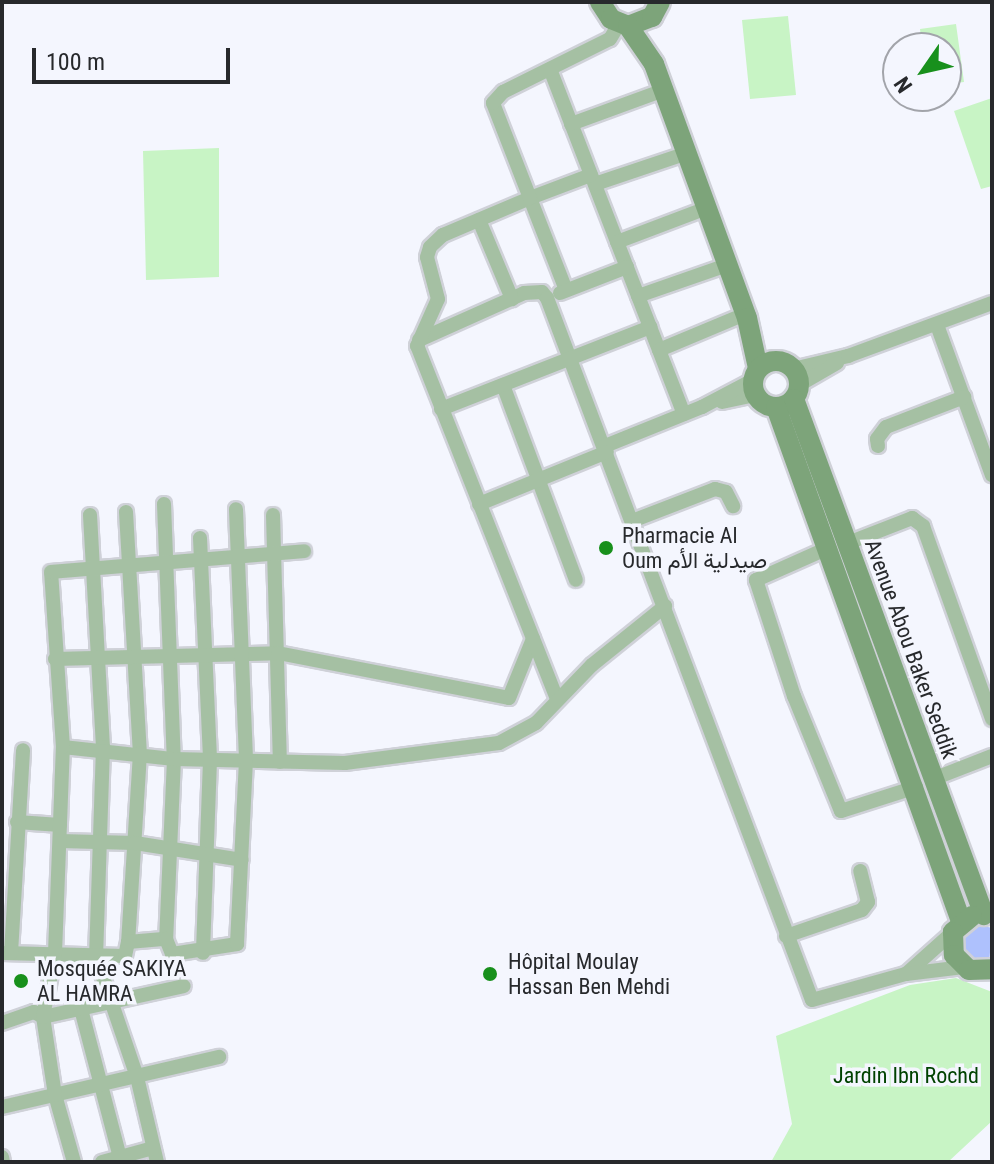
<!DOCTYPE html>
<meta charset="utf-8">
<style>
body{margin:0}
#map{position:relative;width:994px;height:1164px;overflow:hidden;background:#f4f6fe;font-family:"Roboto Condensed",Vazirmatn,sans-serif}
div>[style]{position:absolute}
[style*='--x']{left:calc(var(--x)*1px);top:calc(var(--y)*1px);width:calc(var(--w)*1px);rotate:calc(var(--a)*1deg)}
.green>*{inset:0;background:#c8f4c5}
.water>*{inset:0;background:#aec1fd}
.roads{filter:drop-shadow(2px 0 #cfd1d8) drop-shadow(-2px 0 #cfd1d8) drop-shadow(0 2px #cfd1d8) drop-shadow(0 -2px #cfd1d8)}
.minor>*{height:14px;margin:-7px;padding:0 7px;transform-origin:7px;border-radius:7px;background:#a5c0a3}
.secondary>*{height:20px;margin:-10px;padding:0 10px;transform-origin:10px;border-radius:10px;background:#7da47a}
.secondary>.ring{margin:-10px;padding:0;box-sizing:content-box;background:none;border:20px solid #7da47a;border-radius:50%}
.dots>*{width:22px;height:22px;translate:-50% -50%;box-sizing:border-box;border:4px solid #f4f6fe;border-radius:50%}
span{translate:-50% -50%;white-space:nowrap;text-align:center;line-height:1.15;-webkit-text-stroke:7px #f4f6fe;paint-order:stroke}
.poi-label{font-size:22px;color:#27292c}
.left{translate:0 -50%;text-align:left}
.street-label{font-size:22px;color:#27292c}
.park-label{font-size:22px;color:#004201}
.frame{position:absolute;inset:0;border:4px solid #27292c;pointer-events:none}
.north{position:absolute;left:882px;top:32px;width:80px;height:80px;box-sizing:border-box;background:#f4f6fe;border:2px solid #a2a4aa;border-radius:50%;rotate:236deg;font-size:22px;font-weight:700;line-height:32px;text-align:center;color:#27292c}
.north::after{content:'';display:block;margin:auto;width:28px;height:36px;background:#18901c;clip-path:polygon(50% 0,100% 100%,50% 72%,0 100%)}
.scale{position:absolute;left:32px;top:48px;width:198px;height:36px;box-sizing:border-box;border:4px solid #27292c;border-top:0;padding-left:10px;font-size:24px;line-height:28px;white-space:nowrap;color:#27292c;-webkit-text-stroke:6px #f4f6fe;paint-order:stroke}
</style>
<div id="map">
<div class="green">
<div style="clip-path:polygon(788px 16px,796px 95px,750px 99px,742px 20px)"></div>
<div style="clip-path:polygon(956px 24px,964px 82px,946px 84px,946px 48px,922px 48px,920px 29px)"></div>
<div style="clip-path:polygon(992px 98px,992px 186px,981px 189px,954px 111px)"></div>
<div style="clip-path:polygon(219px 148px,219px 277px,146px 280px,143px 151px)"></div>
<div style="clip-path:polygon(956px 978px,992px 992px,992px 1121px,948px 1162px,771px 1162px,792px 1124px,776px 1036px,910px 985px)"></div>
</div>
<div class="water">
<div style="clip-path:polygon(976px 924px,992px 928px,989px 964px,964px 958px,961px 938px)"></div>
</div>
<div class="roads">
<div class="minor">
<div style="--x:550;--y:69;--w:370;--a:68.8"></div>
<div style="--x:571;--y:124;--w:99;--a:-20.1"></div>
<div style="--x:595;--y:184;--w:97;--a:-18.6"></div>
<div style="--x:479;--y:220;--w:86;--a:67.3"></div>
<div style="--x:617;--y:242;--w:96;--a:-20.7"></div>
<div style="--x:566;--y:290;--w:99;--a:-111.4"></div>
<div style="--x:530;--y:198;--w:65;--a:-20.7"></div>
<div style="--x:560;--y:293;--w:72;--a:-21.2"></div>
<div style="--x:638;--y:296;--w:94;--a:-19.2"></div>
<div style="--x:937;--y:325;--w:160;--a:69.9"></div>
<div style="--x:419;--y:340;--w:115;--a:-24.1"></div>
<div style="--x:524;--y:293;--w:18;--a:-3"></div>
<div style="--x:542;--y:292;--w:8;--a:50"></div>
<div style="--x:547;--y:298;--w:750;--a:69.32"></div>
<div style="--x:812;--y:1000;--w:98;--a:-15.5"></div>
<div style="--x:659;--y:350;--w:93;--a:-22.7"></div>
<div style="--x:793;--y:369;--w:57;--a:-13.3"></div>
<div style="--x:848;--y:356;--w:153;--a:-20.2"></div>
<div style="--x:503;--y:385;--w:208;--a:69.5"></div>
<div style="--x:799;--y:385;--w:44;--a:-30.1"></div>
<div style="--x:722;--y:402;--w:34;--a:-12"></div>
<div style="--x:441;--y:409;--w:225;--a:-21.4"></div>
<div style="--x:605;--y:446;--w:105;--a:-21.9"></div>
<div style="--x:702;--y:407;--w:58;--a:-27.9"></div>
<div style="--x:878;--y:446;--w:7;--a:-98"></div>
<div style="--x:877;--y:439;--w:15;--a:-53"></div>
<div style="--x:886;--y:427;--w:84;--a:-21"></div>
<div style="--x:164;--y:504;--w:255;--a:87.8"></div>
<div style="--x:174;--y:759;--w:180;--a:92.5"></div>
<div style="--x:479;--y:504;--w:138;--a:-22.1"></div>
<div style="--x:126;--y:512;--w:241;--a:86.7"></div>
<div style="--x:140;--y:753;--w:189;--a:93.6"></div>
<div style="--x:90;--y:515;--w:232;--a:86.8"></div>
<div style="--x:103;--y:747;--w:210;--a:91.9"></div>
<div style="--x:96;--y:957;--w:127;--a:71.1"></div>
<div style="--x:137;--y:1077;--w:87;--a:76.8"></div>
<div style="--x:273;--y:515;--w:247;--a:88.4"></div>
<div style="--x:632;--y:521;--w:89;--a:-21.1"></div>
<div style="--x:715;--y:489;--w:11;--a:15"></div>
<div style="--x:726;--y:492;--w:16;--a:63"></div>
<div style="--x:200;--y:538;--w:222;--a:87.4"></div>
<div style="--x:210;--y:760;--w:193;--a:92.1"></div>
<div style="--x:848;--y:543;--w:69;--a:-21.3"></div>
<div style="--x:912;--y:518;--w:14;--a:36"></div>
<div style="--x:923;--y:526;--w:205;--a:70.3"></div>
<div style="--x:828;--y:548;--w:79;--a:156"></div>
<div style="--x:756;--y:580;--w:122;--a:71.9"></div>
<div style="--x:794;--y:696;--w:124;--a:67.8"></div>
<div style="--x:841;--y:811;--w:79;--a:-17.7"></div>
<div style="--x:55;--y:659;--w:223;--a:-1.5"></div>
<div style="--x:278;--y:653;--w:235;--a:11"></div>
<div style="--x:509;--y:698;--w:64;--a:-67.9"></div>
<div style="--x:557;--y:699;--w:380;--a:-111.6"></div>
<div style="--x:417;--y:346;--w:51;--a:-65.9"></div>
<div style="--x:438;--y:299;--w:43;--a:-104.7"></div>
<div style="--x:427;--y:257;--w:10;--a:-73"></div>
<div style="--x:430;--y:247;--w:18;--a:-43"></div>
<div style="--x:443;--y:235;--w:95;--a:-23"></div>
<div style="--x:530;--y:198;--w:102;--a:-111.3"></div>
<div style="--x:493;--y:103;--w:15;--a:-48"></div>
<div style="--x:503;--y:92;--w:119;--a:-26.4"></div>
<div style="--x:610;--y:39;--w:17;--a:-59"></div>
<div style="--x:63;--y:747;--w:112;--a:6.2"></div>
<div style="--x:174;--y:759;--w:171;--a:1.3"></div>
<div style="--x:345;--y:763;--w:155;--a:-7.4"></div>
<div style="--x:499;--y:743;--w:42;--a:-28.4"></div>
<div style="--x:536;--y:723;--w:81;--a:-46"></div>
<div style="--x:592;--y:665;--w:94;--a:-38.9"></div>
<div style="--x:933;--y:779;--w:63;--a:-21.3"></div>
<div style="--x:17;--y:822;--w:43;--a:4"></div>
<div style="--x:60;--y:841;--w:75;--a:1.5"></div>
<div style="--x:135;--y:843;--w:108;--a:9"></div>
<div style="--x:953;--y:932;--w:63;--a:138.2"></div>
<div style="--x:906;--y:974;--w:58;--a:-6.9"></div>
<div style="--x:786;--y:936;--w:80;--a:-18.9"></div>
<div style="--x:862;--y:910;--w:10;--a:-53"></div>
<div style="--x:868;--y:902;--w:32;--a:-104"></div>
<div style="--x:2;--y:953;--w:123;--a:1.4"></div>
<div style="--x:125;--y:956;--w:14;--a:-78"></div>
<div style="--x:128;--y:942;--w:38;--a:-5"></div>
<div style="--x:166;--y:939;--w:16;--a:68"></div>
<div style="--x:172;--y:954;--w:66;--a:-8.7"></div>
<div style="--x:237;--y:944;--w:185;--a:-87.2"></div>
<div style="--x:246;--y:759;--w:250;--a:-92.3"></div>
<div style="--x:11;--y:953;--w:203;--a:-86.6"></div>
<div style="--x:81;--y:1009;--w:158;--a:75.3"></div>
<div style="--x:2;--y:1023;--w:34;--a:-19"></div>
<div style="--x:34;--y:1012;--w:10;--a:29"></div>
<div style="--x:43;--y:1017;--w:144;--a:-12.4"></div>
<div style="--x:2;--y:1107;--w:223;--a:-13"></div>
<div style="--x:2;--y:1157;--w:5;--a:79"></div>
<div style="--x:74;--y:1162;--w:70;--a:-105.8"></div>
<div style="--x:55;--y:1095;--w:79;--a:-98.7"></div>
<div style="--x:43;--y:1017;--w:65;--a:-79.4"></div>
<div style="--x:55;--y:953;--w:206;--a:-87.8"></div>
<div style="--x:63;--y:747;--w:175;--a:-93.9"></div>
<div style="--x:51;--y:572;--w:254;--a:-4.7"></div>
<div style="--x:102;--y:1162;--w:53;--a:-15.4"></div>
</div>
<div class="secondary">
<div style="--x:600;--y:2;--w:20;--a:57"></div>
<div style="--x:611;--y:19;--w:18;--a:22"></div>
<div style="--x:628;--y:26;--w:26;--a:-21"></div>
<div style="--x:652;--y:17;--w:17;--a:-62"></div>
<div style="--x:628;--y:26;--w:46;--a:55.6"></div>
<div style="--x:654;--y:64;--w:270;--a:69.9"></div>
<div style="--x:747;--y:318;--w:51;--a:77.6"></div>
<div class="ring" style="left:753px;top:361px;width:26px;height:26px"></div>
<div style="--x:794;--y:399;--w:550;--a:69.79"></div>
<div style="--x:776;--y:407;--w:546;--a:70.21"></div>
<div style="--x:972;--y:916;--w:25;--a:140"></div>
<div style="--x:953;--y:932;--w:23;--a:88"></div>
<div style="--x:954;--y:955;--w:21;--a:45"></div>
<div style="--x:969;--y:970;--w:23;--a:-2"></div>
</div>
</div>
<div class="dots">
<div style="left:606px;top:548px;background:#18901c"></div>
<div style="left:490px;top:974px;background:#18901c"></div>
<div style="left:21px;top:981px;background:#18901c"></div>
</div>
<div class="poi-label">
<span class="left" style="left:622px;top:548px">Pharmacie Al<br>Oum صيدلية الأم</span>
<span class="left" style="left:508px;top:974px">Hôpital Moulay<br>Hassan Ben Mehdi</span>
<span class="left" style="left:37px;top:981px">Mosquée SAKIYA<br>AL HAMRA</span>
</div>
<div class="street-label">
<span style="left:911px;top:649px;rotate:70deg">Avenue Abou Baker Seddik</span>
</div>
<div class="park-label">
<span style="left:906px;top:1076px">Jardin Ibn Rochd</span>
</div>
<div class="frame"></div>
<div class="north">N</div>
<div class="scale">100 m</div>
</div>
